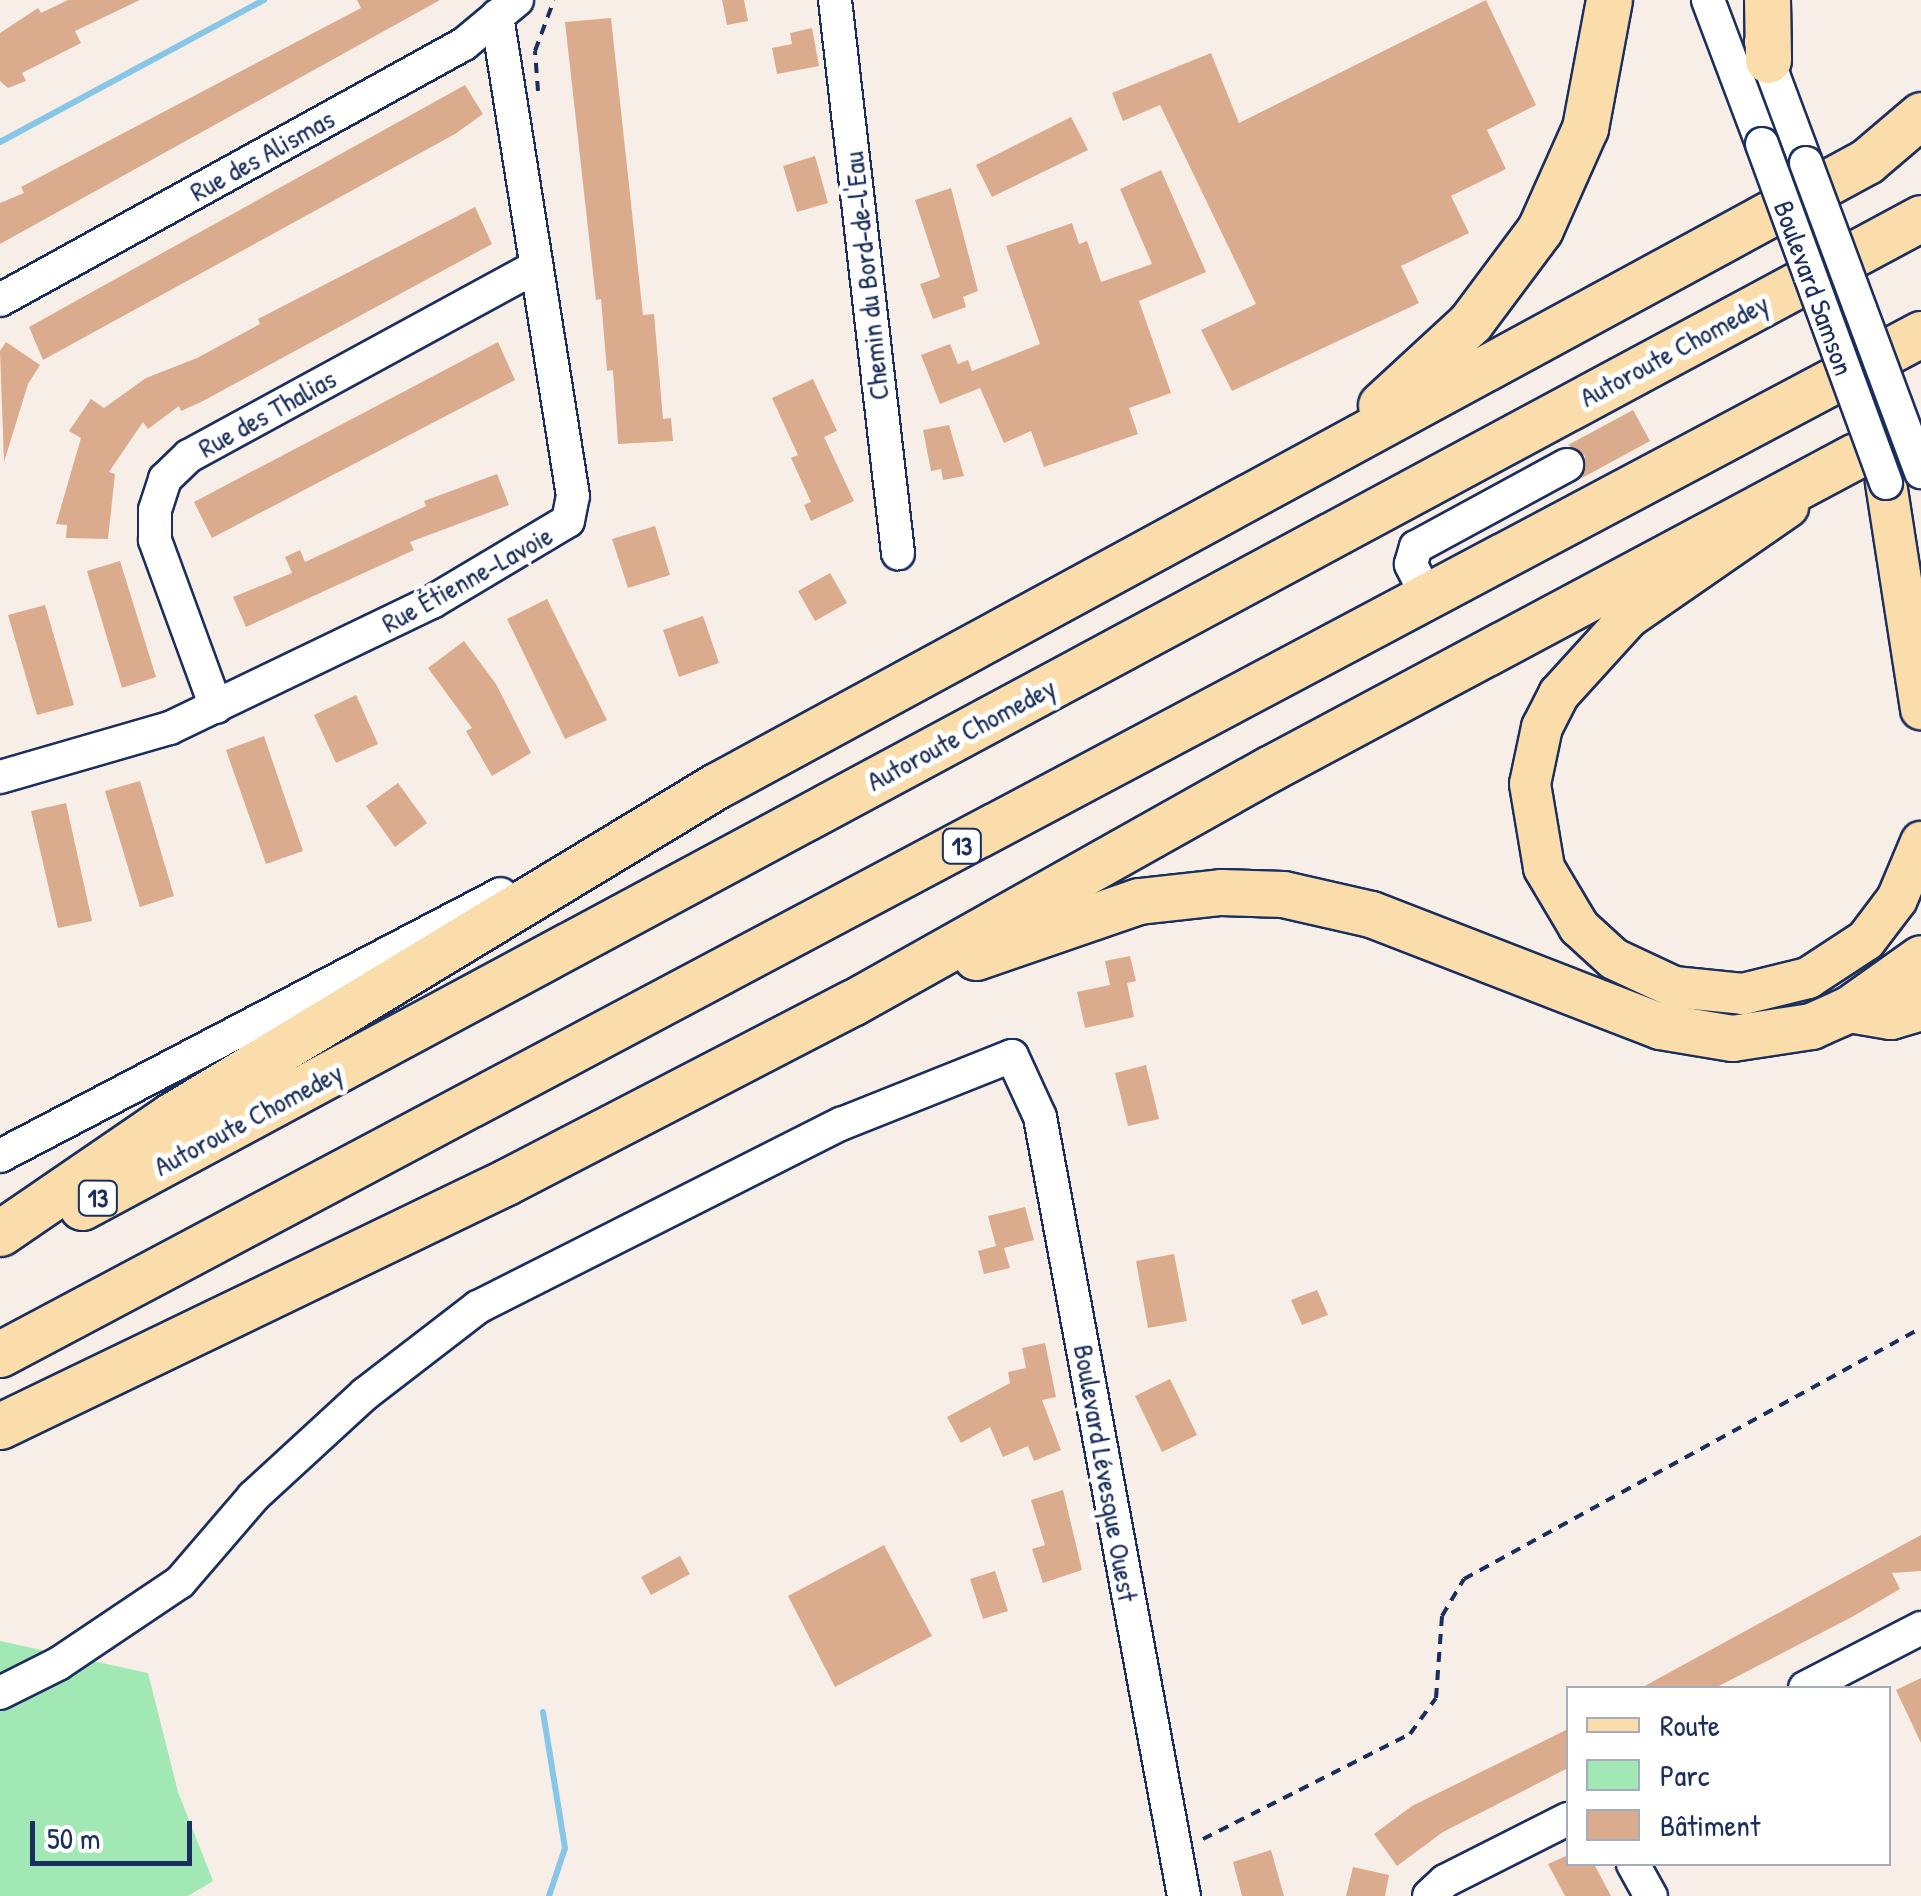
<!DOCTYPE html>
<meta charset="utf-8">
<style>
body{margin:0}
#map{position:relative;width:1921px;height:1896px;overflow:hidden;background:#f8eee8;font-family:"Patrick Hand",sans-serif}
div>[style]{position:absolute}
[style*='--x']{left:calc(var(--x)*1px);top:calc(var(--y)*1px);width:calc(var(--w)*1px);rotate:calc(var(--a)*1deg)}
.green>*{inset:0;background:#a1e8b5}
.stream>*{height:6px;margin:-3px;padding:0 3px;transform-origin:3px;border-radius:3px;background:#88c6e8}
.building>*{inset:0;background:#dbab8d}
.path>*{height:4px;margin-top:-2px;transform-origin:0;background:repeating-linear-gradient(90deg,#1b2f5e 0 10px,transparent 0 18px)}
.roads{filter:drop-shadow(2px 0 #1b2f5e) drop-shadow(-2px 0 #1b2f5e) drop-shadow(0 2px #1b2f5e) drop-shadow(0 -2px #1b2f5e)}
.minor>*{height:32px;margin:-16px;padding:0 16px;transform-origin:16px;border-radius:16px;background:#fff}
.major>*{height:40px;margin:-20px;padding:0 20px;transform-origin:20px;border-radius:20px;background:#fbddab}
.highway>*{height:45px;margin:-22.5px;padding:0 22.5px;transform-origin:22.5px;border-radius:22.5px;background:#fbddab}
.bridges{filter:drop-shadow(2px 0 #1b2f5e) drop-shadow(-2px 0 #1b2f5e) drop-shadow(0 2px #1b2f5e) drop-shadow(0 -2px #1b2f5e)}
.minor-bridge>*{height:32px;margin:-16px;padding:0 16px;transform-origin:16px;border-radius:16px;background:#fff}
span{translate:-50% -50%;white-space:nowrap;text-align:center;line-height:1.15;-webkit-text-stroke:10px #fff;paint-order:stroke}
.shield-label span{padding:2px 8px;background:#fff;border:2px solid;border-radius:8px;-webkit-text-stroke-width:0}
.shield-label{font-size:25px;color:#1b2f5e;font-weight:700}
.street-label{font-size:28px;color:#1b2f5e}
.legend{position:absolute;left:1566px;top:1686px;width:325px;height:180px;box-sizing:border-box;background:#fff;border:2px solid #a4acbf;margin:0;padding:12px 18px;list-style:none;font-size:30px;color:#1b2f5e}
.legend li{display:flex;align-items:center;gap:20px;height:50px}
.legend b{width:50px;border:2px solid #a4acbf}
.scale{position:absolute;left:30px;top:1821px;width:162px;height:45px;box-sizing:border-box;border:5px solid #1b2f5e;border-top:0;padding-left:12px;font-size:30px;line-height:35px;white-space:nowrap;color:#1b2f5e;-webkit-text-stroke:8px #fff;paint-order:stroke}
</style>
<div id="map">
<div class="green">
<div style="clip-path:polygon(0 1641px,148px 1673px,178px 1792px,213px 1881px,188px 1896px,0 1896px)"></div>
</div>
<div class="stream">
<div style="--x:0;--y:142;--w:300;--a:-28.3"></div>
<div style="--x:543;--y:1712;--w:138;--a:80.8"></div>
<div style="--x:565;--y:1848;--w:51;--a:108.4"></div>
</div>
<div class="building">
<div style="clip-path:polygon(68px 0,140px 0,75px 31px,81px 43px,22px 73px,26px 81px,8px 88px,0 81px,0 33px,38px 8px,41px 13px)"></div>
<div style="clip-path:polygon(357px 0,440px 0,0 244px,0 203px,24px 193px,21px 187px,361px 8px)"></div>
<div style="clip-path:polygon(722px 0,744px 0,748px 21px,727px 25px)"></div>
<div style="clip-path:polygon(1486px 0,1536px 105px,1487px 130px,1506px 169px,1451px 196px,1469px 233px,1401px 266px,1419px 303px,1232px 391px,1201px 330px,1256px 304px,1160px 105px,1123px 121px,1112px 93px,1211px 53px,1239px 123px)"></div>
<div style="clip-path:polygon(611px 18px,643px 315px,654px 314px,663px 419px,671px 418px,673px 441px,618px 444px,613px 370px,607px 371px,601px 299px,596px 300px,565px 22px)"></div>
<div style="clip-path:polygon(812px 28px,819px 66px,777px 74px,772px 48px,792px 44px,790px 33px)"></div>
<div style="clip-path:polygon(465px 85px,483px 114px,455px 134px,43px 360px,29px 327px)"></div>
<div style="clip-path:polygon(1071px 117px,1088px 150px,992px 197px,976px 165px)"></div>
<div style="clip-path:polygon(815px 156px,828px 203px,797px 212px,783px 166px)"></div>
<div style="clip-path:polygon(1161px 170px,1206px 272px,1139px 301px,1171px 393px,1129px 408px,1138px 434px,1044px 467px,1031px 431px,1004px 443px,980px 388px,940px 404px,921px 355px,950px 344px,958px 364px,968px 360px,972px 371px,1040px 344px,1006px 246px,1072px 223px,1079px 244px,1087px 241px,1101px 282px,1152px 264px,1120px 189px)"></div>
<div style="clip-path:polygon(951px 188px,978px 291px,963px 297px,966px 307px,933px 319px,920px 284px,940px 277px,915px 200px)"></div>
<div style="clip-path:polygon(475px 207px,492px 244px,203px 401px,181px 411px,179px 406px,148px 429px,143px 422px,109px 472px,115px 474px,108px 539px,66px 538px,67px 525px,56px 524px,81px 438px,69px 431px,91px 399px,104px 408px,146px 378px,197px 358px,260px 324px,258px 319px)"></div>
<div style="clip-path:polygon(6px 342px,40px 365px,28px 384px,4px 462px,0 351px)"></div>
<div style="clip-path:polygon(498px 342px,515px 380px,212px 538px,194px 502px)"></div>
<div style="clip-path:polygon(813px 379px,837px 431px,824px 437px,854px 501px,811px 521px,804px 505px,811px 502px,791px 458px,798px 455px,772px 398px)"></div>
<div style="clip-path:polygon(1633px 410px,1650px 441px,1582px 478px,1585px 456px,1568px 445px)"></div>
<div style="clip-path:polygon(949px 425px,964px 476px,943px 480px,941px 469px,931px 471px,923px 430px)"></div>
<div style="clip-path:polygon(497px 474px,509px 505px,410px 542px,414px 550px,246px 627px,233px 597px,292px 573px,285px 557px,300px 550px,305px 562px,426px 506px,424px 501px)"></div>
<div style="clip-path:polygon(655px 526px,670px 575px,628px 588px,612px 539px)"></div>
<div style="clip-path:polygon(120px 561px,156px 677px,122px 688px,87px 571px)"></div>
<div style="clip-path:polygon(830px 573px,847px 603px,815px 621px,798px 591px)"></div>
<div style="clip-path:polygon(547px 599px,607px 720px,565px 739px,507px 619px)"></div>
<div style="clip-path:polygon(45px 605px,74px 705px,37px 715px,8px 615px)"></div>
<div style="clip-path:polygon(703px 616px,719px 663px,679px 677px,663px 630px)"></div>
<div style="clip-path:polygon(464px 641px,496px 684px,531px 753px,492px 776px,466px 731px,472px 728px,428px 668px)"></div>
<div style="clip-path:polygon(356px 695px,378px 744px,336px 763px,314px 715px)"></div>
<div style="clip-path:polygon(264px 736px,303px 851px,266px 864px,226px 750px)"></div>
<div style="clip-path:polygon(140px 781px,174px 896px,140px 907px,105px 791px)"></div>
<div style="clip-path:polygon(398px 783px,427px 823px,395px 847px,366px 806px)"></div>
<div style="clip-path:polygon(66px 803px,92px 921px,58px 928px,31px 811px)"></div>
<div style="clip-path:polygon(1130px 956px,1136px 981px,1127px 983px,1134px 1017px,1085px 1028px,1077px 992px,1110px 985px,1105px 961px)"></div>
<div style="clip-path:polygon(1146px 1065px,1159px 1119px,1128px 1126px,1115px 1073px)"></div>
<div style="clip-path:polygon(1025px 1207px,1034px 1240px,1004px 1248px,1010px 1268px,984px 1274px,978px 1251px,996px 1246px,988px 1216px)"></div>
<div style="clip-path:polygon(1174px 1254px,1187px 1321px,1148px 1328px,1136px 1261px)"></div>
<div style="clip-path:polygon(1317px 1290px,1328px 1315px,1302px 1325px,1291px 1300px)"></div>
<div style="clip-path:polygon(1045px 1343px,1056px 1397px,1042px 1400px,1061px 1450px,1034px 1461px,1028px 1446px,1003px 1457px,990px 1427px,961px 1443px,947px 1417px,1010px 1383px,1008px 1372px,1026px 1368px,1022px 1348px)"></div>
<div style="clip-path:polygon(1170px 1379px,1197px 1435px,1162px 1452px,1135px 1396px)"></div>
<div style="clip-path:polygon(1063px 1490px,1082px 1570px,1043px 1583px,1032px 1549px,1045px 1545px,1031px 1500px)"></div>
<div style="clip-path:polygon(1921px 1535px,1921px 1571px,1892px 1573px,1900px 1589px,1850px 1618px,1715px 1688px,1641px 1688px)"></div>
<div style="clip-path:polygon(884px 1545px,932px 1636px,835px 1687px,788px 1596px)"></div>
<div style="clip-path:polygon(680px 1556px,690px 1574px,651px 1595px,641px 1577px)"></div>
<div style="clip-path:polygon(995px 1571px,1008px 1611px,983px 1619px,970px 1579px)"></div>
<div style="clip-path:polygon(1921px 1678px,1921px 1743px,1896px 1690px)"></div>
<div style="clip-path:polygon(1568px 1729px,1568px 1768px,1443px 1832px,1397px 1866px,1374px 1834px,1412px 1806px)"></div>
<div style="clip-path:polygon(1271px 1850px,1284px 1896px,1242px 1896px,1233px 1862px)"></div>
<div style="clip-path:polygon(1568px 1855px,1568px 1864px,1594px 1864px,1611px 1896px,1565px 1896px,1548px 1864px)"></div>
<div style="clip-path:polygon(1353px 1867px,1389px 1875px,1385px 1896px,1346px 1896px)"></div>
</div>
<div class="path">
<div style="--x:538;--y:91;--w:40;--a:-94.3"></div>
<div style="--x:535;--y:51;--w:54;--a:-69.6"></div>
<div style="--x:1203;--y:1839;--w:232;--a:-26.9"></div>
<div style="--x:1410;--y:1734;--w:44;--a:-54.2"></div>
<div style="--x:1436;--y:1698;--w:82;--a:-85.8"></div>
<div style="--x:1442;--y:1616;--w:43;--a:-59.3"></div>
<div style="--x:1464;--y:1579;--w:521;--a:-28.78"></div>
</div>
<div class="roads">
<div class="minor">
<div style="--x:835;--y:0;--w:557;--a:83.5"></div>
<div style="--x:1708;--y:0;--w:154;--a:69.4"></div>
<div style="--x:1761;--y:42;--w:129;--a:69.6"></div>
<div style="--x:0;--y:300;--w:530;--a:-28.89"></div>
<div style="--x:464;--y:44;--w:69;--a:-39.7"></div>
<div style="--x:1428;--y:598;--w:38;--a:-117"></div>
<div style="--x:1411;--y:564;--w:18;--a:-74"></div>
<div style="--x:1416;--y:547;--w:172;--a:-28.5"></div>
<div style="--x:216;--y:707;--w:178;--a:-110.1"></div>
<div style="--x:155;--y:540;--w:30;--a:-90"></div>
<div style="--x:155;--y:510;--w:33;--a:-72"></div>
<div style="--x:165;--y:479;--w:33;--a:-44"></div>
<div style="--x:189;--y:456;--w:393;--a:-28.6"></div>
<div style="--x:0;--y:777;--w:177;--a:-16.1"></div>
<div style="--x:170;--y:728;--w:291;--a:-25.7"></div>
<div style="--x:432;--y:602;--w:158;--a:-30.8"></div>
<div style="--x:568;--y:521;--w:25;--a:-79"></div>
<div style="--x:573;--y:496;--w:486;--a:-99"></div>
<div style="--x:0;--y:1156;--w:565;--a:-27.61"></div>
<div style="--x:1805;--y:1688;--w:131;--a:-27.3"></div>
<div style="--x:0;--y:1693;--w:65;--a:-26.6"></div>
<div style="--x:58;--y:1664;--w:147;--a:-33.9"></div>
<div style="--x:180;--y:1582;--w:112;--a:-49.3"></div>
<div style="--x:253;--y:1497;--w:152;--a:-42.6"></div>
<div style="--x:365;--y:1394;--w:143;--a:-37.6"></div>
<div style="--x:478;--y:1307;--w:407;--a:-26.8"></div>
<div style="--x:841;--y:1124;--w:184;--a:-21.7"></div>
<div style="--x:1012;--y:1056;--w:67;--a:65.3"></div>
<div style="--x:1040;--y:1117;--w:792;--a:79.53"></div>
<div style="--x:1633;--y:1864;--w:37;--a:61"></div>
<div style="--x:1429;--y:1896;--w:22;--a:-43"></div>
<div style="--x:1445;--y:1881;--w:138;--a:-26.8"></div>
</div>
<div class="major">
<div style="--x:1886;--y:483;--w:229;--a:81.2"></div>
<div style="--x:1788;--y:507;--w:193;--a:145.3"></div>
<div style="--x:1629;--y:617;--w:104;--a:132.3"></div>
<div style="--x:1559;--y:694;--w:37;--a:117"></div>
<div style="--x:1542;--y:727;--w:58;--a:101.9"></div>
<div style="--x:1530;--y:784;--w:85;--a:80.5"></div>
<div style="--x:1544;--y:868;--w:69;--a:59.3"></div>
<div style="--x:1579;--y:927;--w:47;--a:42.4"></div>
<div style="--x:1614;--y:959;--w:66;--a:25"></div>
<div style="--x:1674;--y:987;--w:69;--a:5.8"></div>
<div style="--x:1743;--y:994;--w:67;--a:-13.8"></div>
<div style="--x:1808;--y:978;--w:69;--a:-33.2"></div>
<div style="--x:1866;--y:940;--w:51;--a:-52.9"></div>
<div style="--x:1897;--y:899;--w:62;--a:-67.2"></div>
</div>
<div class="highway">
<div style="--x:1767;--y:0;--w:60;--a:89"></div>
<div style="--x:1381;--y:405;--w:121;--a:-42.7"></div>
<div style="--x:1470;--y:323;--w:117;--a:-53.3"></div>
<div style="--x:1540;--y:229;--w:111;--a:-66"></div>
<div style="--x:1585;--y:128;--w:130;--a:-79.4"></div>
<div style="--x:976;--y:957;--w:172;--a:-19"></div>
<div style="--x:1139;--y:901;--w:82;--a:-6.3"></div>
<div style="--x:1221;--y:892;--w:62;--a:1.8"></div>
<div style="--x:1283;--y:894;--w:90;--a:12.8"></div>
<div style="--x:1371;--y:914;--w:310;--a:21.2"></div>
<div style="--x:1660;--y:1026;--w:73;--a:9.5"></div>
<div style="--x:1732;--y:1038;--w:80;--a:-8.6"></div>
<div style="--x:1811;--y:1026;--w:42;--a:-24.1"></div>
<div style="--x:1849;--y:1009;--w:88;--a:-35.3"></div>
<div style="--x:1849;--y:1009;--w:42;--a:9.7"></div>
<div style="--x:1890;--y:1016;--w:32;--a:-16"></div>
<div style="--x:82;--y:1207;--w:2088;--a:-28.27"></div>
<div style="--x:0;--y:1233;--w:207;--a:-34.4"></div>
<div style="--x:171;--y:1116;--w:637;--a:-31.2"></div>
<div style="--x:716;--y:786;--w:1310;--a:-28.5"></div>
<div style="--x:1867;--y:161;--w:71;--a:-40.4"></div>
<div style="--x:0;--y:1354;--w:2175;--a:-27.97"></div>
<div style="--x:0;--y:1426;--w:562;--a:-25.74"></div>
<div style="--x:506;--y:1182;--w:390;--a:-27.4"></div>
<div style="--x:852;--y:1003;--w:480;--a:-29.3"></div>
<div style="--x:1271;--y:768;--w:662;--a:-28.11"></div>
</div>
</div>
<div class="bridges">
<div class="minor-bridge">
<div style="--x:1762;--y:144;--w:361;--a:69.9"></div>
<div style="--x:1806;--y:163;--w:330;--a:69.6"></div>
</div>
</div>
<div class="shield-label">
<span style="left:962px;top:846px">13</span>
<span style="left:98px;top:1198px">13</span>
</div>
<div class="street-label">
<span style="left:262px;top:155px;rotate:-29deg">Rue des Alismas</span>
<span style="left:866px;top:276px;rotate:-96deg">Chemin du Bord-de-l'Eau</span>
<span style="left:1814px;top:288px;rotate:70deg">Boulevard Samson</span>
<span style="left:1674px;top:350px;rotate:-28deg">Autoroute Chomedey</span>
<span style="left:267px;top:413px;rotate:-29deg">Rue des Thalias</span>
<span style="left:467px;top:579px;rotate:-29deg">Rue Étienne-Lavoie</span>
<span style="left:961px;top:734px;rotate:-28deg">Autoroute Chomedey</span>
<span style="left:248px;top:1119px;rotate:-28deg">Autoroute Chomedey</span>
<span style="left:1106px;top:1473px;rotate:80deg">Boulevard Lévesque Ouest</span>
</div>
<ul class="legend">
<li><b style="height:12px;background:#fbddab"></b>Route</li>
<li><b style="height:28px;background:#a1e8b5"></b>Parc</li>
<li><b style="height:28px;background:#dbab8d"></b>Bâtiment</li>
</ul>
<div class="scale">50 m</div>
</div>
